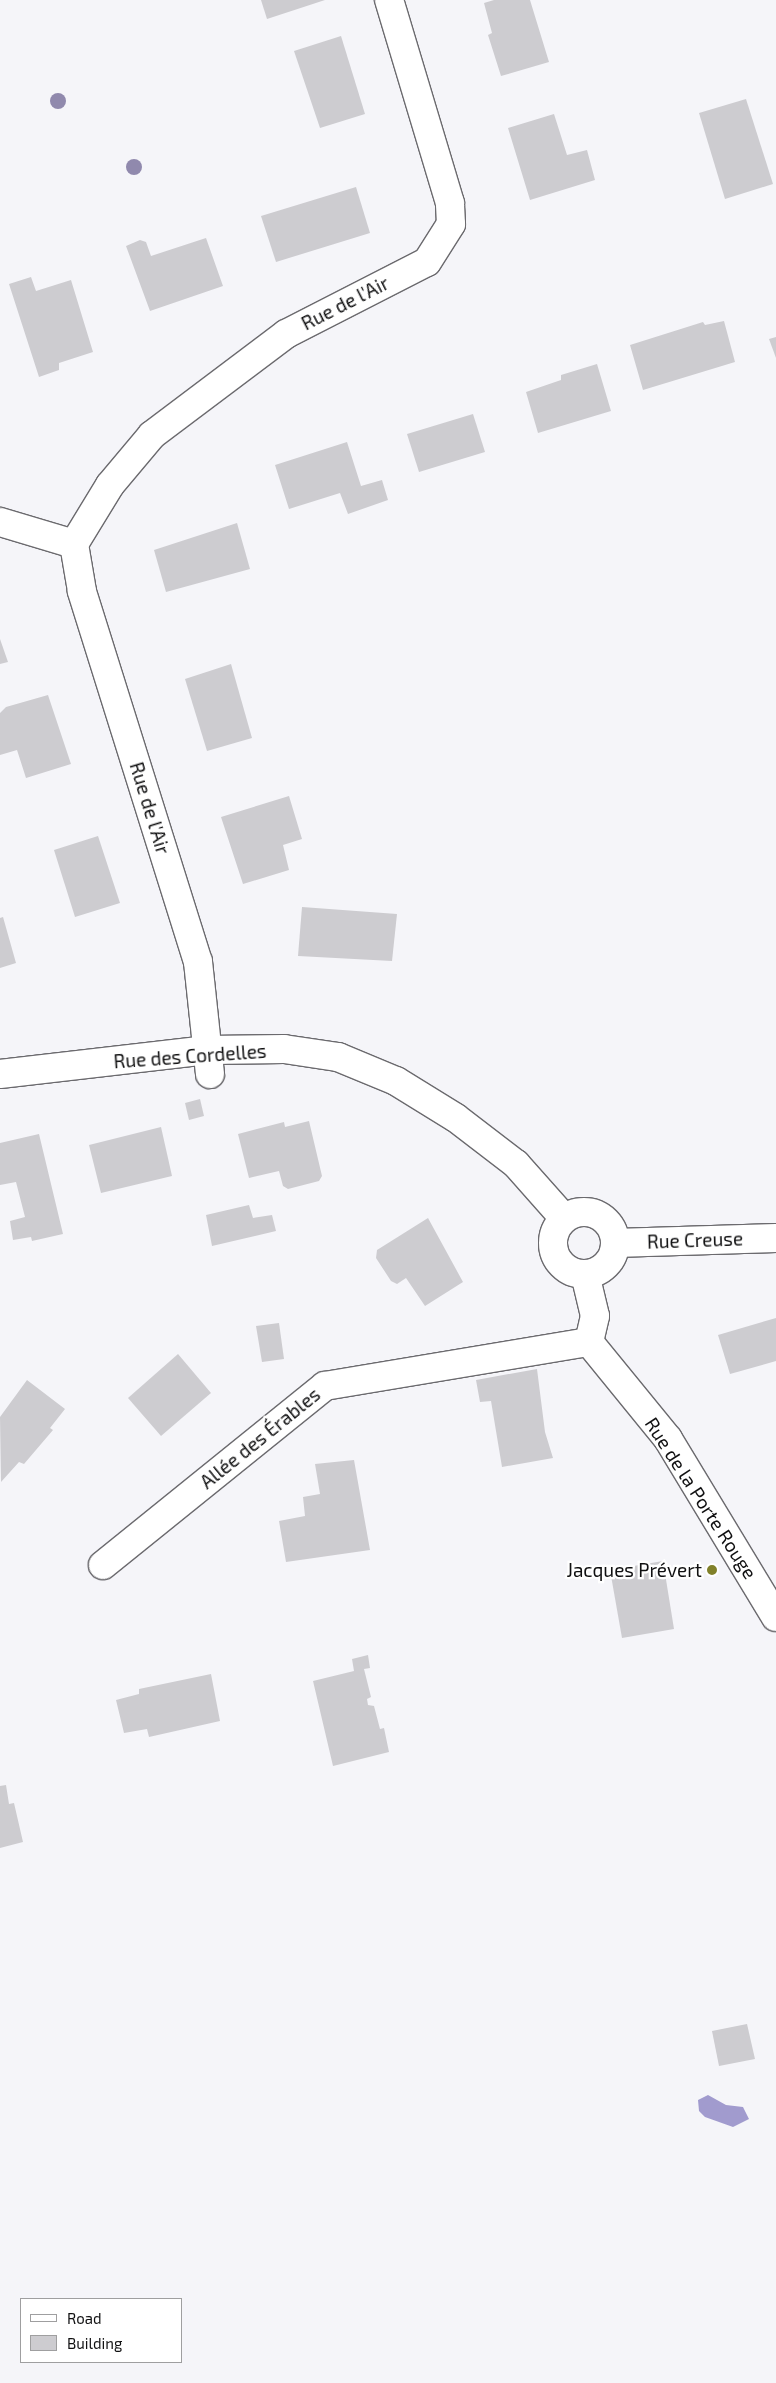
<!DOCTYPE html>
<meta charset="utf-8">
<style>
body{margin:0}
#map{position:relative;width:776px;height:2383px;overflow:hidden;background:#f5f5f9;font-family:"Exo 2",sans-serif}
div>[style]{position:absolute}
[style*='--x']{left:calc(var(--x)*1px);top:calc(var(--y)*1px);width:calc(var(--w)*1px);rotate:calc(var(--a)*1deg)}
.water>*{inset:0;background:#a19bce}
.building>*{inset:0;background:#cdccd0}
.roads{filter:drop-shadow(1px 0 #6b6a6e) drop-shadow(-1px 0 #6b6a6e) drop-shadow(0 1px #6b6a6e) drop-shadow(0 -1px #6b6a6e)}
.minor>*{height:28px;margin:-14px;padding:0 14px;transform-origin:14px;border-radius:14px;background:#fff}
.tertiary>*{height:28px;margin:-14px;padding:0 14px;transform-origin:14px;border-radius:14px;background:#fff}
.tertiary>.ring{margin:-14px;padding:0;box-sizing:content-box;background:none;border:28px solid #fff;border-radius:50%}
.trees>*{width:16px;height:16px;margin:-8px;border-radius:50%;background:#9089ad}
.dots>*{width:14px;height:14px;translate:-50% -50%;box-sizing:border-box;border:2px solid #fff;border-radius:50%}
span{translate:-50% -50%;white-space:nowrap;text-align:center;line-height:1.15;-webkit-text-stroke:4.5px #fff;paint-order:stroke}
.street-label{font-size:19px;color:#101011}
.poi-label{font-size:19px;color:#101011}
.right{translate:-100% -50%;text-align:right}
.legend{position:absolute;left:20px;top:2298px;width:162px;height:65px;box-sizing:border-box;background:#fff;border:1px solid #9f9fa0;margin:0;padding:6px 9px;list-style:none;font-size:15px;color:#101011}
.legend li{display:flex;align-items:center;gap:10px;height:25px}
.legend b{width:25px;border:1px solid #9f9fa0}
</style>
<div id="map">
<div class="water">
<div style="clip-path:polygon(708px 2095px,726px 2105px,743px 2107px,749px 2119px,733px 2127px,705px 2117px,699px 2111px,698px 2100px)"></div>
</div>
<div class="building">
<div style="clip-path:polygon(261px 0,325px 0,267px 19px)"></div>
<div style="clip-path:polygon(494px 0,530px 0,549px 62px,501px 76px,488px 35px,492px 33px,484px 3px)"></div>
<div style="clip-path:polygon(341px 36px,365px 114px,320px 128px,294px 51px)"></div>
<div style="clip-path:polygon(746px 99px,773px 184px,725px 199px,699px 113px)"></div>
<div style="clip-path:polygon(554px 114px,567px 155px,587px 150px,595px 180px,530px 200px,508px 128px)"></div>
<div style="clip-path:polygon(356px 187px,370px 233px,276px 262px,261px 216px)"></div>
<div style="clip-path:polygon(206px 238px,223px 286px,150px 311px,126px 246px,140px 240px,146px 242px,151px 256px)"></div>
<div style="clip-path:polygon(31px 277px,36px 291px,71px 280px,93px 352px,59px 363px,59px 370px,39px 377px,9px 284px)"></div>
<div style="clip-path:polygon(724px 321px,735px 362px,643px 390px,630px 345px,703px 322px,705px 325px)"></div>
<div style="clip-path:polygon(776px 337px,776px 358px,769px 339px)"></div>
<div style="clip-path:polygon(597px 364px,611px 411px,538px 433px,526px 392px,561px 380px,561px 375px)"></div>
<div style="clip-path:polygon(473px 414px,485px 452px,419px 472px,407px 434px)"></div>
<div style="clip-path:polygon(347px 442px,361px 486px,382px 480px,388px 500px,348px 514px,340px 493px,289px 509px,275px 465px)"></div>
<div style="clip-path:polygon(237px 523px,250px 569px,166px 592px,154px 550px)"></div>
<div style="clip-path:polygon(0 639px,8px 662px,0 664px)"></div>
<div style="clip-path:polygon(231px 664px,252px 738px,207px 751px,185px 679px)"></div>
<div style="clip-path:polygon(48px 695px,71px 764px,26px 778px,17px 750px,0 755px,0 713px,6px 707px)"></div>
<div style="clip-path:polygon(289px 796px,302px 839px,283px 845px,289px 870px,243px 884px,221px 817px)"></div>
<div style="clip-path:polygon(98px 836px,120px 903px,75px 917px,54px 850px)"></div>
<div style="clip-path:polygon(302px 907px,397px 914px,392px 961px,298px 956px)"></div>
<div style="clip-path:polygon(3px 917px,16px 963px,0 968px,0 918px)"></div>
<div style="clip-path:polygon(200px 1099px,204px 1116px,189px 1120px,185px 1103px)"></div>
<div style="clip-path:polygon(309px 1121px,322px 1176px,319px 1181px,288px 1189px,283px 1186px,279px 1171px,249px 1178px,238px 1134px,284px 1122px,285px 1127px)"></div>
<div style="clip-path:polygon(161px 1127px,172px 1176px,101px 1193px,89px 1145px)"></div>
<div style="clip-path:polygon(39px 1134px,63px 1234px,32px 1241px,31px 1237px,13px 1240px,10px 1221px,25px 1217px,16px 1182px,0 1185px,0 1143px)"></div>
<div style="clip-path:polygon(249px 1205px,253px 1218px,272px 1215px,276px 1231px,212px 1246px,206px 1215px)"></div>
<div style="clip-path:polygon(428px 1218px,463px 1282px,425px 1306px,406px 1278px,397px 1284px,391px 1281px,376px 1258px,377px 1250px)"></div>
<div style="clip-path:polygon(776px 1318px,776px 1361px,730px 1374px,718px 1335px)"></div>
<div style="clip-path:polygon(279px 1323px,284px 1359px,262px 1362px,256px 1326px)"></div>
<div style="clip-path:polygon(178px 1354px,211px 1393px,161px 1436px,128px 1398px)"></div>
<div style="clip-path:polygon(537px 1369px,545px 1432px,553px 1458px,502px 1467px,491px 1401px,480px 1402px,476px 1380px)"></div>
<div style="clip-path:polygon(27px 1380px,65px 1409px,50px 1428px,53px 1430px,24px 1464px,19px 1462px,1px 1482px,0 1417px)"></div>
<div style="clip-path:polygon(354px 1460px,370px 1550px,286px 1562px,279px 1521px,305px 1516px,303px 1497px,320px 1494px,315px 1464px)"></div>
<div style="clip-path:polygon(663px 1561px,674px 1629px,622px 1638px,610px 1570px)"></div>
<div style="clip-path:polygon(368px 1655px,370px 1668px,364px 1669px,371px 1697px,367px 1699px,368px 1705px,374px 1706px,380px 1729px,384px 1728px,389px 1752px,333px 1766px,313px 1681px,354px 1671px,352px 1659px)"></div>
<div style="clip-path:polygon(211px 1674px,220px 1721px,149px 1737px,147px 1729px,124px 1733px,116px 1700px,139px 1694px,139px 1689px)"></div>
<div style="clip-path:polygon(6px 1785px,9px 1804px,14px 1803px,23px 1842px,0 1848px,0 1786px)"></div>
<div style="clip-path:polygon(747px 2024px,755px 2059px,719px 2066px,712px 2031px)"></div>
</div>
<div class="roads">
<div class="minor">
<div style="--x:0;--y:522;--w:77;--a:16.6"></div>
<div style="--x:210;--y:1074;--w:113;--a:-96.1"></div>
<div style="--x:198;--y:962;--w:389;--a:-107.4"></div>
<div style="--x:82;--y:591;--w:48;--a:-99.7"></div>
<div style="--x:74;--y:544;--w:69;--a:-58.6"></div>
<div style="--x:110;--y:485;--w:65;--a:-50"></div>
<div style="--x:152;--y:435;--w:168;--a:-37"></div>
<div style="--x:286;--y:334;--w:158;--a:-27.1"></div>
<div style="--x:427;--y:262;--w:45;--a:-57.7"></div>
<div style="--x:451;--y:224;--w:21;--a:-93"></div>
<div style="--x:450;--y:203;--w:212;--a:-106.7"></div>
<div style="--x:103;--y:1565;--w:285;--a:-38.9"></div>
<div style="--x:325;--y:1386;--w:268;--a:-9.5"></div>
</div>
<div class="tertiary">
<div style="--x:0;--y:1074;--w:209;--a:-6.6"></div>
<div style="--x:208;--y:1050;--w:76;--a:-0.8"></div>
<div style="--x:284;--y:1049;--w:55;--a:8.4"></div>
<div style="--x:338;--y:1057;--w:63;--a:22.5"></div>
<div style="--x:396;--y:1081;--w:70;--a:31.7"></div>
<div style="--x:456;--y:1118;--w:76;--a:37.5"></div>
<div style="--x:516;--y:1164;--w:72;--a:48.4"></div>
<div class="ring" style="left:553px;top:1212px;width:34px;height:34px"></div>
<div style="--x:615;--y:1243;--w:161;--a:-1.8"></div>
<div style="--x:585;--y:1274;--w:43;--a:76.6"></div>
<div style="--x:595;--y:1316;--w:27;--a:103"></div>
<div style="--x:589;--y:1342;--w:125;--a:50.8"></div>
<div style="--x:668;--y:1439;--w:208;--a:58.8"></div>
</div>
</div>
<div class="trees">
<div style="left:58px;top:101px"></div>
<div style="left:134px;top:167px"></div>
</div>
<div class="dots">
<div style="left:712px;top:1570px;background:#81812a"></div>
</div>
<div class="street-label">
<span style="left:345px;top:303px;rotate:-27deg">Rue de l'Air</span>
<span style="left:150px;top:808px;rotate:73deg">Rue de l'Air</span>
<span style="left:190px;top:1056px;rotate:-4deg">Rue des Cordelles</span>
<span style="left:695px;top:1240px;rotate:-2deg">Rue Creuse</span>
<span style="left:260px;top:1438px;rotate:-39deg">Allée des Érables</span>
<span style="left:701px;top:1498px;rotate:57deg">Rue de la Porte Rouge</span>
</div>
<div class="poi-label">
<span class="right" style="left:702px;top:1570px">Jacques Prévert</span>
</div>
<ul class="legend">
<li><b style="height:6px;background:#fff"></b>Road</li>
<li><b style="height:14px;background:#cdccd0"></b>Building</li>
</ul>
</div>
